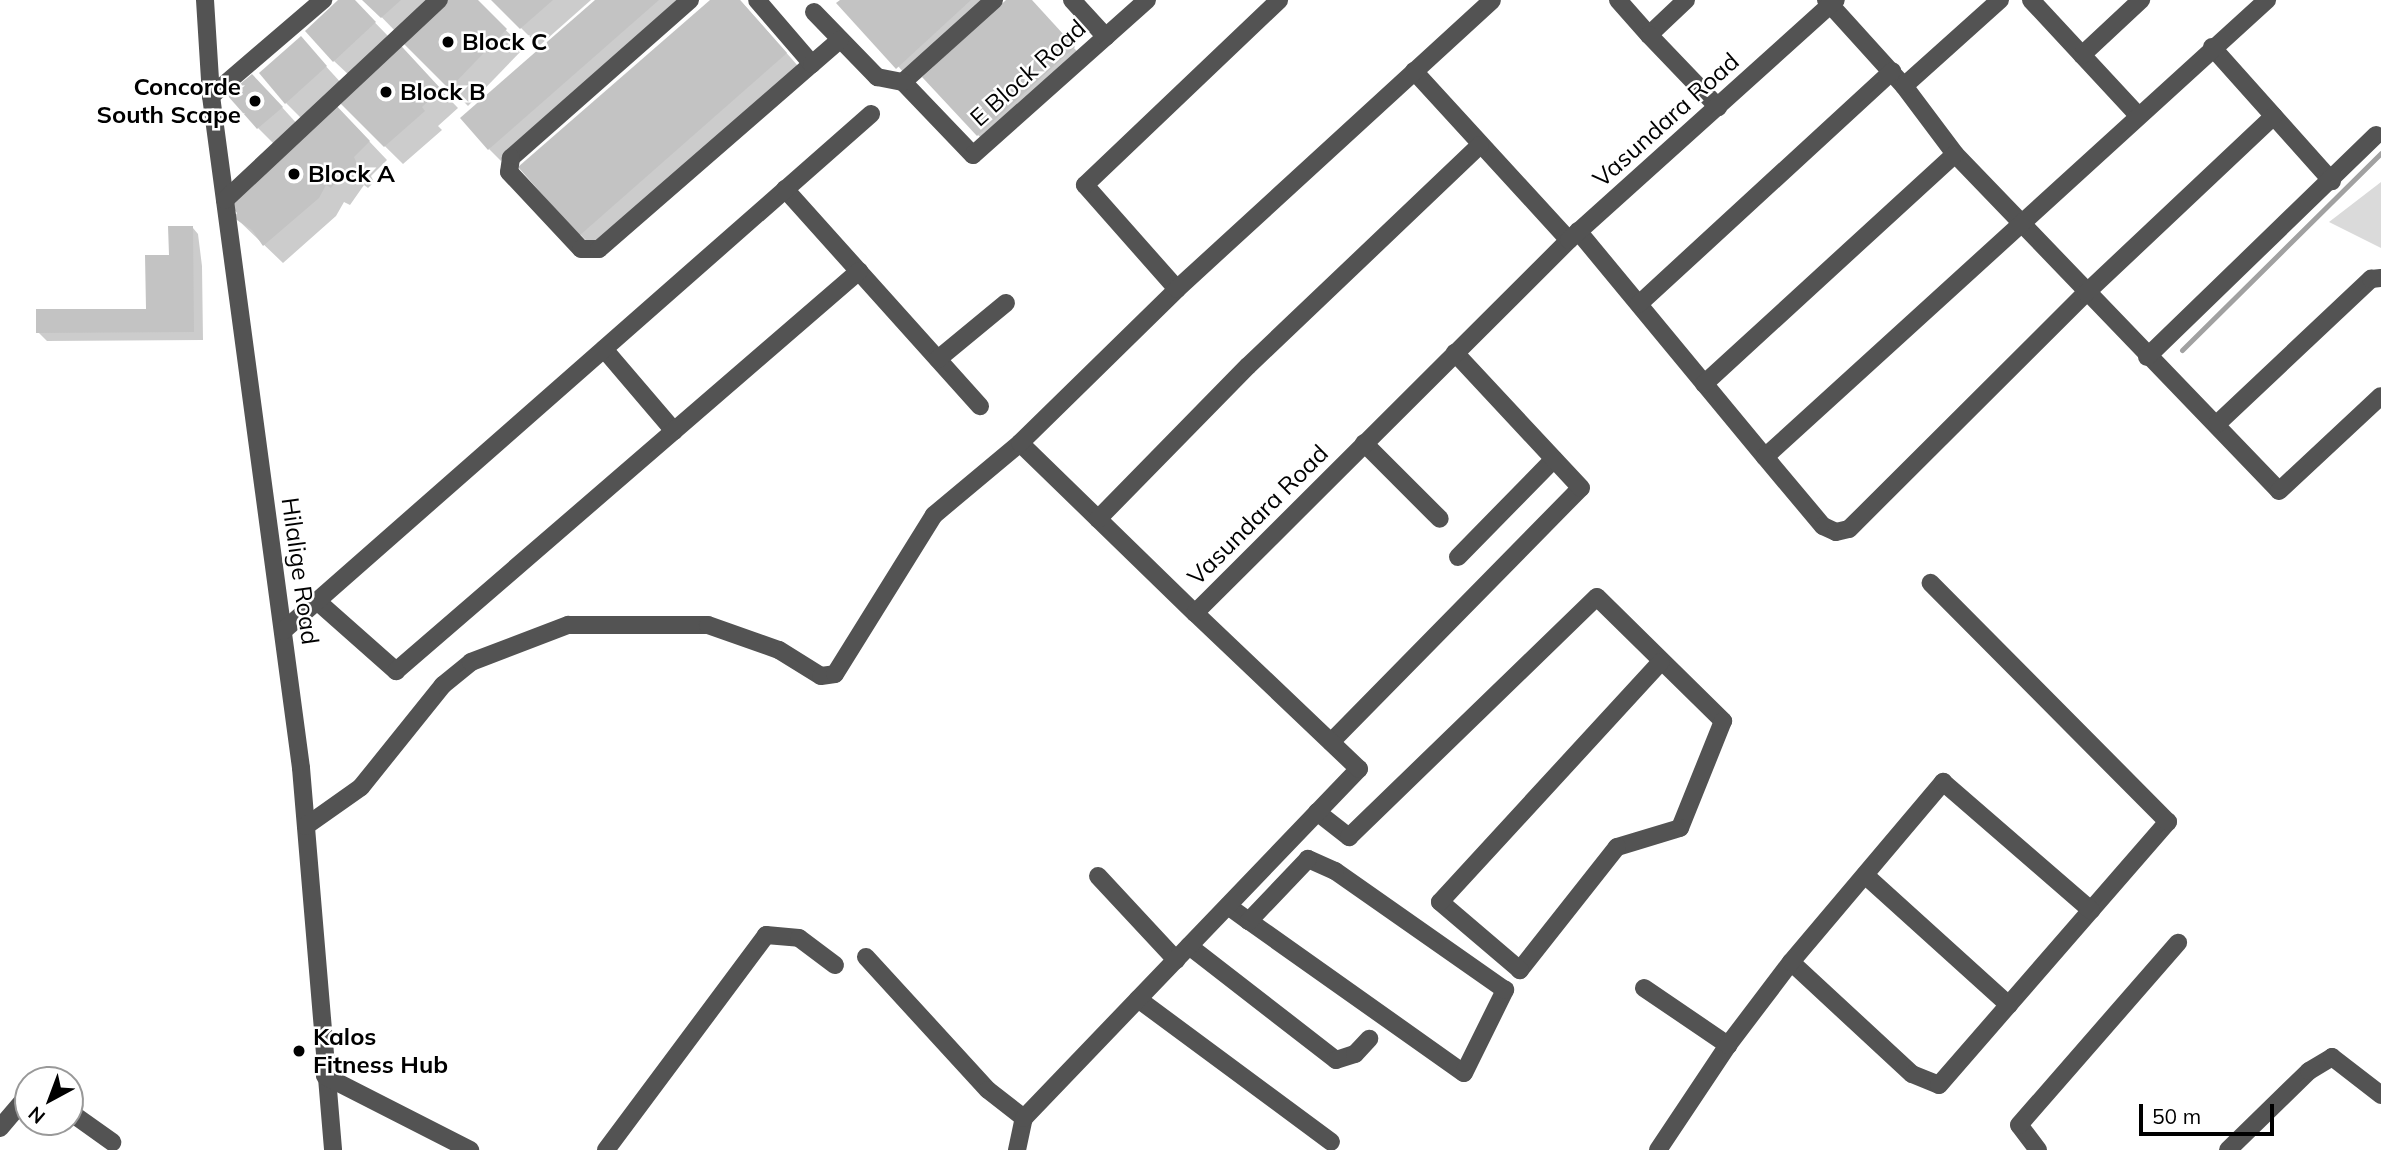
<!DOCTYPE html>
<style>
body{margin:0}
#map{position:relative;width:2381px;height:1150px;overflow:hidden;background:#fff;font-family:Mulish,sans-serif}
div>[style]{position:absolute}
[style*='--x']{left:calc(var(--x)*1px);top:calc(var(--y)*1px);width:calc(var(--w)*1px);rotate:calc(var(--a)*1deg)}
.green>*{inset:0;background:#dadada}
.shadow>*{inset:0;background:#0003}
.stream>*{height:5px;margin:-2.5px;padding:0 2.5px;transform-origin:2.5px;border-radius:2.5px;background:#a1a1a1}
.building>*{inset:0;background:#c3c3c3}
.minor>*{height:18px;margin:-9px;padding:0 9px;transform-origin:9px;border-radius:9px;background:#535353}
.dots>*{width:19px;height:19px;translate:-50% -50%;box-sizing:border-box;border:4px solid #fff;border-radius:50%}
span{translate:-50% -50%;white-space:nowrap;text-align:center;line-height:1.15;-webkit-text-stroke:5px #fff;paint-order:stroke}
.poi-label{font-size:24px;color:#000;font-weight:700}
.left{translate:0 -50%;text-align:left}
.right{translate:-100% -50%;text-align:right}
.street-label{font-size:24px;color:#000}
.north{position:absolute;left:14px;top:1066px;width:70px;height:70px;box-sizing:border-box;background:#fff;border:2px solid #999;border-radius:50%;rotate:221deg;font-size:19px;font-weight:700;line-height:28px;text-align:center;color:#000}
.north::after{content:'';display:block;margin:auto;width:24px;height:32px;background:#000;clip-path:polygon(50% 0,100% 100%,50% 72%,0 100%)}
.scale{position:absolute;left:2139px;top:1104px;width:135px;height:32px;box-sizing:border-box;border:4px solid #000;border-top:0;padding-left:9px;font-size:21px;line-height:24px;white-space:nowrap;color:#000;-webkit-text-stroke:5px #fff;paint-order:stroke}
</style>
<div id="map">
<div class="green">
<div style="clip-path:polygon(2381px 182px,2381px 248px,2329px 222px)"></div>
</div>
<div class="shadow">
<div style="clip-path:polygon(341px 0,353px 0,458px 108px,438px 126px,442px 130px,403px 164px,333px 95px,304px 121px,286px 103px,301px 39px,343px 85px,351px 77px,334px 61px)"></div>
<div style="clip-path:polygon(365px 0,475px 0,524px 48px,468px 106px)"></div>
<div style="clip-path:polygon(493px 0,591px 0,539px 46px)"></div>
<div style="clip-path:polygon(597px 0,685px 0,501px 161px,489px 149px)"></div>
<div style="clip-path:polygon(713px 0,740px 0,798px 66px,592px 247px,580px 234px)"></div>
<div style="clip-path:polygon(842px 0,996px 0,909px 79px)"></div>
<div style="clip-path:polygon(1009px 0,1030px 0,1085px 60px,990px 147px,978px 135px)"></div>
<div style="clip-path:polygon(270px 94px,299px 126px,276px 146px,258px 128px)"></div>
<div style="clip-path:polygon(349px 120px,387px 160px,371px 176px,374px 182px,368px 188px,364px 185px,350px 205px,344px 202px,336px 216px,283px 263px,236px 218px)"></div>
<div style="clip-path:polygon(193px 228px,198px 234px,202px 266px,203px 340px,47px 341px,38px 332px,148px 310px,170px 257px)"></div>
</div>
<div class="stream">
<div style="--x:2182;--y:350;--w:280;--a:-44.7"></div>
</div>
<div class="building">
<div style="clip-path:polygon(338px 0,355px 0,376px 22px,333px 62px,305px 31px)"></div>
<div style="clip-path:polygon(362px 0,401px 0,381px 18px)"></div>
<div style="clip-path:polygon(435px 0,478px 0,507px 29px,449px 89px,395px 35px)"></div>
<div style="clip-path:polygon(491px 0,553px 0,520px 29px)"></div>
<div style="clip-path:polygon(595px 0,659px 0,488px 150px,460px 118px)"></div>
<div style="clip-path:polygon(710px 0,740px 0,787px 53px,579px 236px,518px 167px)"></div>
<div style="clip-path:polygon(840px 0,971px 0,896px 69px,836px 3px)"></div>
<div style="clip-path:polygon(1006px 0,1032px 0,1075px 47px,977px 136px,922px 77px)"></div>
<div style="clip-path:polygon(301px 36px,327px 66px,285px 104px,259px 73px)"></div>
<div style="clip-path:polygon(392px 36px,441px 89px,422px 107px,425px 111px,384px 147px,331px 94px)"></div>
<div style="clip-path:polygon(252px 74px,283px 107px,257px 129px,227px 95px)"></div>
<div style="clip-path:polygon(331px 100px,370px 141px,354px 157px,357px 164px,349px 171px,346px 168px,331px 188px,326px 185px,319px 198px,263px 246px,252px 230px,234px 218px,237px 213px,229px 204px)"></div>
<div style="clip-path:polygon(168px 226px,193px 226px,194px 332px,36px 333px,36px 309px,146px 309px,145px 255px,169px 255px)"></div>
</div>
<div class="minor">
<div style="--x:205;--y:0;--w:96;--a:86.4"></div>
<div style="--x:211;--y:96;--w:678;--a:82.37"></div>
<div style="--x:301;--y:768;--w:383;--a:85.2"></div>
<div style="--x:690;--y:0;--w:239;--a:138.6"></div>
<div style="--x:511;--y:158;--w:14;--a:98"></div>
<div style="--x:509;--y:172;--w:105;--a:46.9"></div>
<div style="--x:581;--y:249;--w:18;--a:0"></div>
<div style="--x:599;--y:249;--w:282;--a:-41"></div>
<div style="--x:812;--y:64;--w:84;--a:-130.7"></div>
<div style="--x:994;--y:0;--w:122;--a:138"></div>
<div style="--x:903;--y:82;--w:101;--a:46.2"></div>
<div style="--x:973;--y:155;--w:233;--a:-41.7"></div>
<div style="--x:1072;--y:0;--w:50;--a:47.4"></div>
<div style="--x:1618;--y:0;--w:47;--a:48.5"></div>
<div style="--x:1686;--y:0;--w:51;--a:136.6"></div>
<div style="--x:1649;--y:35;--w:100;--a:46.2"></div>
<div style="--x:1826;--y:0;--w:116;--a:47.8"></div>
<div style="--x:1904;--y:86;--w:85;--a:53.1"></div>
<div style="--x:1955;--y:154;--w:467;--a:46.1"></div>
<div style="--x:2279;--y:491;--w:139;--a:-43"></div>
<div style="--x:2031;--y:0;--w:157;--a:47.1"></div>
<div style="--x:814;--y:12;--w:91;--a:45.9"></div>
<div style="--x:877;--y:77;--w:26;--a:11"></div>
<div style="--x:2212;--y:47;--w:180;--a:48.2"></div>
<div style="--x:2082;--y:55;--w:81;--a:-43"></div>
<div style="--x:812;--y:64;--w:37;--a:-41"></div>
<div style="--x:1414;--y:71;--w:229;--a:47.5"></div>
<div style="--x:1904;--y:86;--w:129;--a:-41.9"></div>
<div style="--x:211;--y:96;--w:148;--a:-40.6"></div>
<div style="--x:785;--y:189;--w:292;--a:48.1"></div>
<div style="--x:225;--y:200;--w:293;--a:-43.1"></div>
<div style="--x:1578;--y:231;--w:293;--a:50.4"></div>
<div style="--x:1765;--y:457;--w:679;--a:-42.31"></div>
<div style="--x:1177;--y:289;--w:139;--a:-131.5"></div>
<div style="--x:1085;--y:185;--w:268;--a:-43.6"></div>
<div style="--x:1639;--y:304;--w:344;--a:-42.6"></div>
<div style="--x:604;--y:349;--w:108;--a:49.5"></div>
<div style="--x:2147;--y:357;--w:319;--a:-44.1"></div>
<div style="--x:938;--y:359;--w:88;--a:-39.5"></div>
<div style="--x:1704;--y:384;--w:340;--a:-42.5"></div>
<div style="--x:2217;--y:424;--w:212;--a:-43.3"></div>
<div style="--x:2371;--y:279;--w:10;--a:-6"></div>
<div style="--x:1020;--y:443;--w:244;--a:44.2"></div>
<div style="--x:1364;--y:443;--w:107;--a:45"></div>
<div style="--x:1765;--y:457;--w:90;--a:50"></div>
<div style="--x:1823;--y:526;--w:14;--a:25"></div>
<div style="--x:1836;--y:532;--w:13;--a:-13"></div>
<div style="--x:1849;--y:529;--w:334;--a:-44.9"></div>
<div style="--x:2086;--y:293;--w:258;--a:-43.3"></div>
<div style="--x:1098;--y:519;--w:214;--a:-45.6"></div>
<div style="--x:1248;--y:366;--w:320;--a:-43.6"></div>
<div style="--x:1458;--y:557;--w:137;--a:-45.6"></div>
<div style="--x:317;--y:601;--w:106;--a:41.5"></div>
<div style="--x:396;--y:671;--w:612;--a:-40.82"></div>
<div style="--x:283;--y:631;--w:783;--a:-41.32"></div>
<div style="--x:1331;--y:742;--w:356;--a:-45.5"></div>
<div style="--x:1581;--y:488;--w:185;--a:-133"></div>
<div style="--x:1317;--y:812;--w:41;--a:38"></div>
<div style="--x:1349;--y:837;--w:345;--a:-44.1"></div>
<div style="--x:1597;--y:597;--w:177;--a:44.5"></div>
<div style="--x:1723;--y:721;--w:115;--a:111.9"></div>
<div style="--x:1680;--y:828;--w:66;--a:163.2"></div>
<div style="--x:1617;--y:847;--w:157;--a:128.3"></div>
<div style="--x:1520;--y:970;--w:105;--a:-139.6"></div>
<div style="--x:1440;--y:902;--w:326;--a:-47.4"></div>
<div style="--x:306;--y:826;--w:67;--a:-35.3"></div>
<div style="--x:361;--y:787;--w:131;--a:-51.2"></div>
<div style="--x:443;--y:685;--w:36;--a:-39"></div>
<div style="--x:471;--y:662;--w:104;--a:-20.9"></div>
<div style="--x:568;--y:625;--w:140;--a:0"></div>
<div style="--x:708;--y:625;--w:75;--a:19.4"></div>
<div style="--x:779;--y:650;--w:49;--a:31.8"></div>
<div style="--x:821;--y:676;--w:14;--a:-8"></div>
<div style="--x:835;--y:674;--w:187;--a:-58.1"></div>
<div style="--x:934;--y:515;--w:112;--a:-39.9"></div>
<div style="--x:1020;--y:443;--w:220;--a:-44.4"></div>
<div style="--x:1177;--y:289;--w:427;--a:-42.5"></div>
<div style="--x:1865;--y:875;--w:194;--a:42.1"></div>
<div style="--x:1098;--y:876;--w:115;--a:47.1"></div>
<div style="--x:1228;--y:906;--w:26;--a:36"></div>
<div style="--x:1249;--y:921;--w:263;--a:35.3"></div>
<div style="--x:1464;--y:1073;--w:93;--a:-63.7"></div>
<div style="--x:1505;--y:990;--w:208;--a:-145"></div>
<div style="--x:1335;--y:871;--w:30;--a:-156"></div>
<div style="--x:1308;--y:859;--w:86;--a:133.6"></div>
<div style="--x:1189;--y:946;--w:186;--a:37.8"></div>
<div style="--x:1336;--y:1060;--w:20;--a:-18"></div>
<div style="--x:1355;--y:1054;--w:21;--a:-47"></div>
<div style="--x:866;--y:957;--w:180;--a:47.5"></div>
<div style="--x:988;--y:1090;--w:46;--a:37.9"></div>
<div style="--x:1791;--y:962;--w:165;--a:42.8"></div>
<div style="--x:1912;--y:1074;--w:29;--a:22"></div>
<div style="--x:1939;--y:1085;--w:349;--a:-49"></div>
<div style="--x:2168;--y:822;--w:337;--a:-134.8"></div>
<div style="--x:1644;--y:988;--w:102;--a:34.2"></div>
<div style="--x:1138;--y:999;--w:240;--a:36.5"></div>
<div style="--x:325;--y:1076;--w:163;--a:27"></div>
<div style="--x:70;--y:1112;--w:52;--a:35.5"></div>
<div style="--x:0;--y:1128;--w:43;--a:-49.7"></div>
<div style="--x:606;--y:1150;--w:268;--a:-53.3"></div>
<div style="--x:766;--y:935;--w:33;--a:5"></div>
<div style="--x:799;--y:938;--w:45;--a:36.9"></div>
<div style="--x:1017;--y:1150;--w:33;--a:-78"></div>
<div style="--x:1024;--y:1118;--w:484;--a:-46.2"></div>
<div style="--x:1359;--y:769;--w:226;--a:-136.4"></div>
<div style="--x:1195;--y:613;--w:528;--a:-44.92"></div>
<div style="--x:1569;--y:240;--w:359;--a:-42"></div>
<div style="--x:1658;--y:1150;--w:126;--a:-56.3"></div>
<div style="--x:1728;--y:1045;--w:104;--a:-52.8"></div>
<div style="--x:1791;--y:962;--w:236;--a:-49.8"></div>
<div style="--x:1943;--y:782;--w:196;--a:40.9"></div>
<div style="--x:2038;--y:1150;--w:31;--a:-127"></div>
<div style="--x:2019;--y:1125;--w:242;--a:-48.9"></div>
<div style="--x:2228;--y:1150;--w:113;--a:-44.3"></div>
<div style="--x:2309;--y:1071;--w:27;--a:-31"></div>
<div style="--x:2332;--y:1057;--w:62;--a:37.8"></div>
</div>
<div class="dots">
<div style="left:448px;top:42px;background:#000"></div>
<div style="left:386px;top:92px;background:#000"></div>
<div style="left:255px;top:101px;background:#000"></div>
<div style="left:294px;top:174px;background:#000"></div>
<div style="left:299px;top:1051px;background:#000"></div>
</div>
<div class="poi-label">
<span class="left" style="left:462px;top:42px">Block C</span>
<span class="right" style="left:241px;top:101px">Concorde<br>South Scape</span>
<span class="left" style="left:400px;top:92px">Block B</span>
<span class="left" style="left:308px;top:174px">Block A</span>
<span class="left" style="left:313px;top:1051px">Kalos<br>Fitness Hub</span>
</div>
<div class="street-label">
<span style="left:1028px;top:73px;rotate:-42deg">E Block Road</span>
<span style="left:1666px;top:120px;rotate:-42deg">Vasundara Road</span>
<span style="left:1258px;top:515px;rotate:-45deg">Vasundara Road</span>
<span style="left:300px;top:571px;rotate:82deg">Hilalige Road</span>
</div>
<div class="north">N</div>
<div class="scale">50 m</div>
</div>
